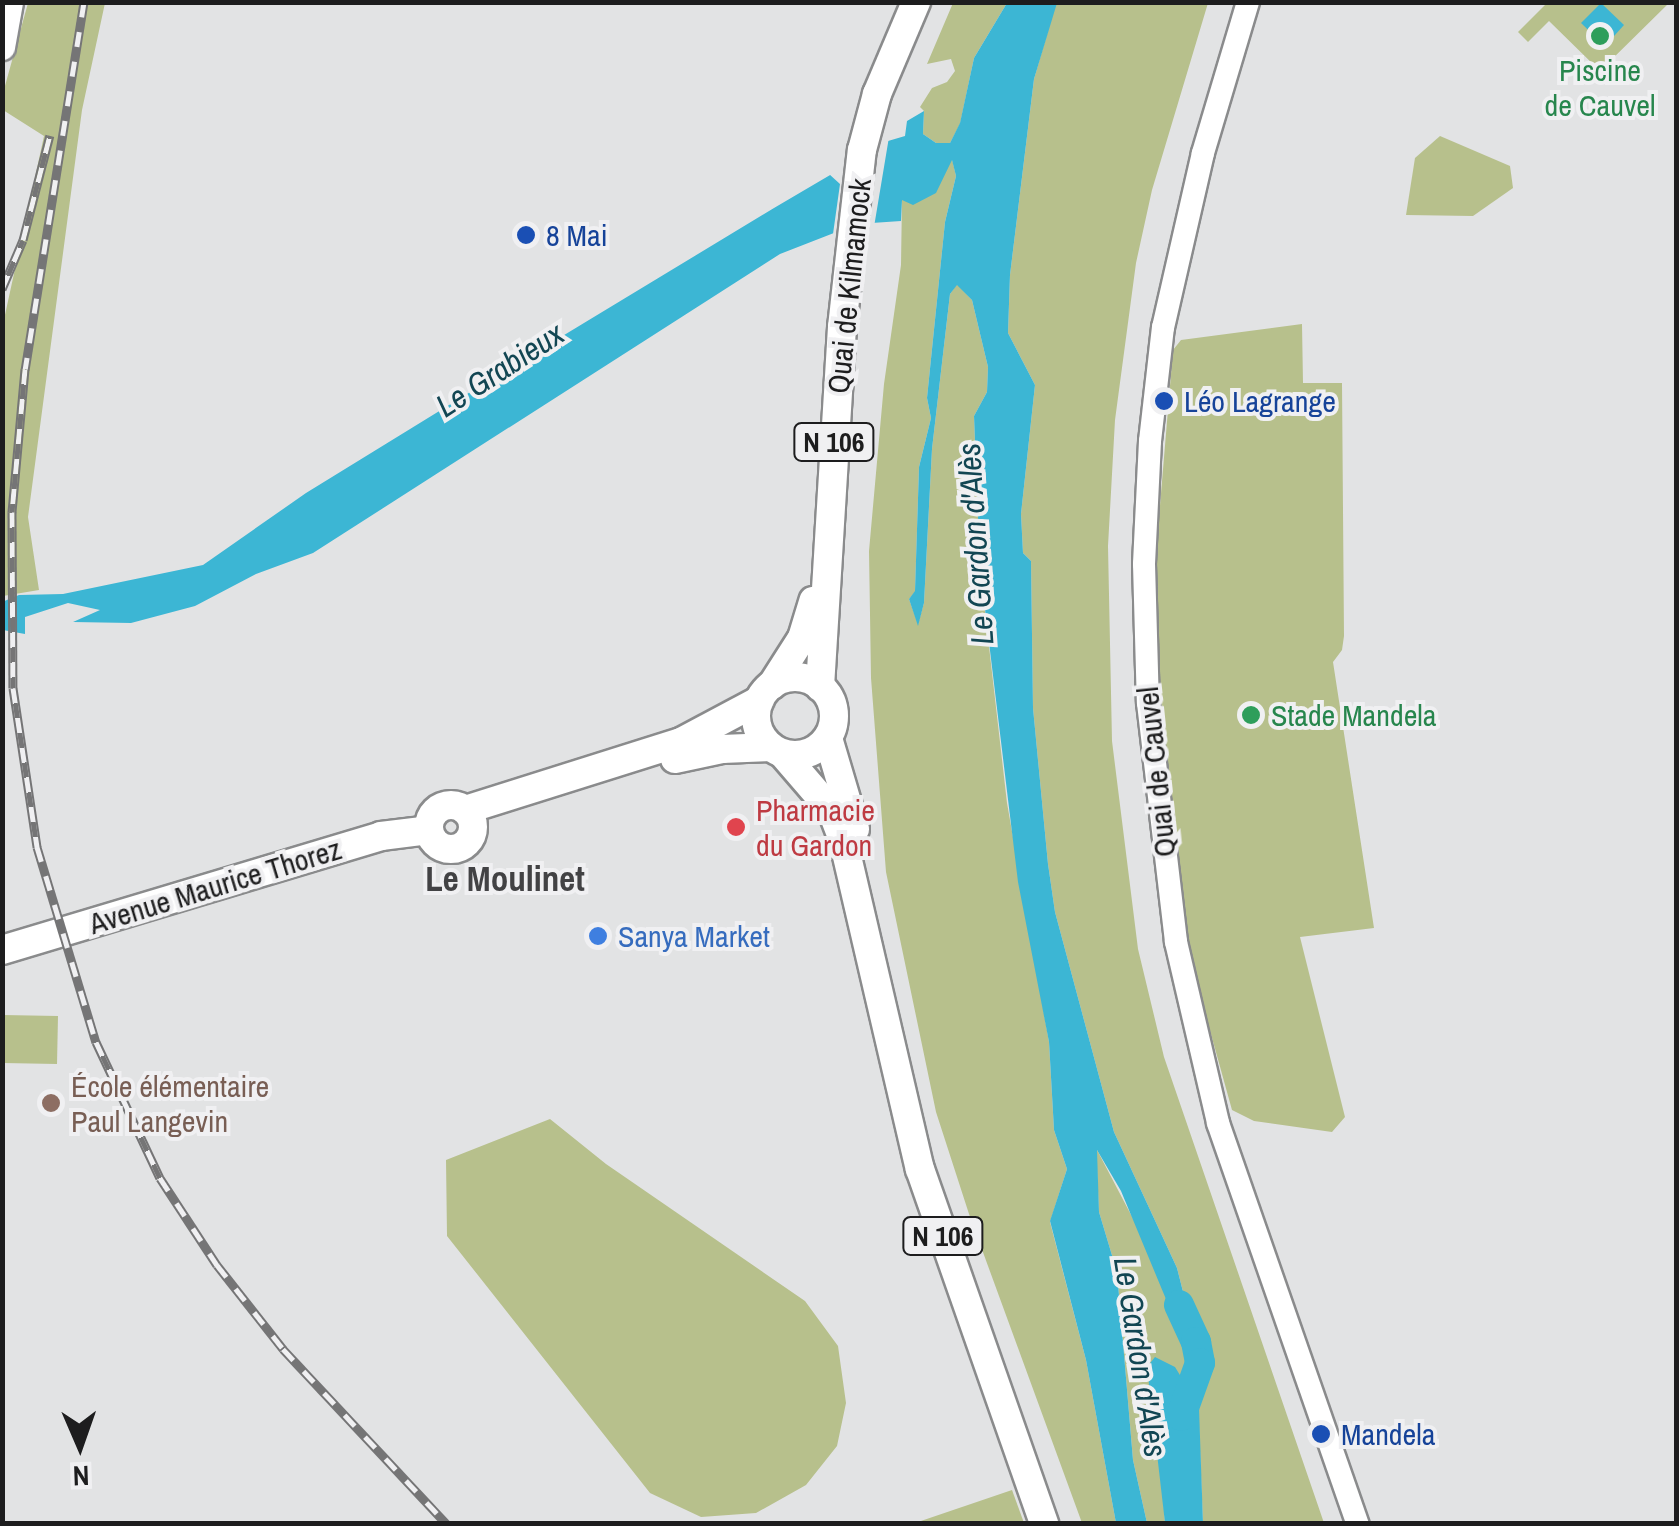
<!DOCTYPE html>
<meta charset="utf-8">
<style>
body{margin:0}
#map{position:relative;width:1679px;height:1526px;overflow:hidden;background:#e2e3e4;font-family:"Archivo Narrow",sans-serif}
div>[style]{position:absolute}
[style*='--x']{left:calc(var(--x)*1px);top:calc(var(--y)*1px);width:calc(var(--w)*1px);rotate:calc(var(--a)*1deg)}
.green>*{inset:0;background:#b7c08c}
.water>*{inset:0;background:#3cb6d4}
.pier>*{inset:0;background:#e2e3e4}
.river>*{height:30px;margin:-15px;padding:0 15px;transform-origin:15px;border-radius:15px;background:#3cb6d4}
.roads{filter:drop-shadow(2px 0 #8a8b8c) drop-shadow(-2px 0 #8a8b8c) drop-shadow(0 2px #8a8b8c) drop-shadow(0 -2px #8a8b8c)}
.tertiary>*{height:22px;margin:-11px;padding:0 11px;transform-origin:11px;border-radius:11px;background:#fff}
.secondary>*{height:25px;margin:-12.5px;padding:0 12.5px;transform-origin:12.5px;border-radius:12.5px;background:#fff}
.primary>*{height:28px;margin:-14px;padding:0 14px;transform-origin:14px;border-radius:14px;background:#fff}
.primary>.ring{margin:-14px;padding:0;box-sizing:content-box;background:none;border:28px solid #fff;border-radius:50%}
.rail>*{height:9px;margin-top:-4.5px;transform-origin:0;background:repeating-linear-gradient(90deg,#f0f0f2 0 15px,#757576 0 30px);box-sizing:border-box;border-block:2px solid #757576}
.dots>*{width:28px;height:28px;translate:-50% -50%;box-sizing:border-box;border:5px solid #f0f0f2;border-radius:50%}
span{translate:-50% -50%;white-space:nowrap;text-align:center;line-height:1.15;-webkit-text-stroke:8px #f0f0f2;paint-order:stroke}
.shield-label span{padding:2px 8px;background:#f0f0f2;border:2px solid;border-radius:8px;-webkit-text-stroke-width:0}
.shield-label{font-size:28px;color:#1d1d1e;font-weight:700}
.leisure-label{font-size:30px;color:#27864d}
.left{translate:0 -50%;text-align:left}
.transit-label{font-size:30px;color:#164399}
.street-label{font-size:30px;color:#1d1d1e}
.health-label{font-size:30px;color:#be3a42}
.shop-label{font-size:30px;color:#366cbe}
.education-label{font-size:30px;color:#785e54}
.water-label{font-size:32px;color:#124653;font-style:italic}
.quarter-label{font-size:35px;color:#424244;font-weight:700}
.frame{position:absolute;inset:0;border:5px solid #1d1d1e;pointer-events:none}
.north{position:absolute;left:30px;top:1396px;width:100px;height:100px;-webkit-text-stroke:8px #f0f0f2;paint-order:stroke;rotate:178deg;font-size:28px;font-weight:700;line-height:40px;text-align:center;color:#1d1d1e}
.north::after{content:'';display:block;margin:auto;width:35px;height:45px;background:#1d1d1e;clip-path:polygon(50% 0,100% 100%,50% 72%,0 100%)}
</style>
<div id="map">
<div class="green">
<div style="clip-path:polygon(28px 3px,105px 3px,82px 110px,28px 517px,39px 590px,3px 596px,3px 324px,44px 136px,3px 110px,3px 93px)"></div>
<div style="clip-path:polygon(953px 3px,1007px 3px,974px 58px,960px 124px,950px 143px,936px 143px,923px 134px,924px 111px,920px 107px,932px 88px,947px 82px,955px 71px,951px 59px,927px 64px)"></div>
<div style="clip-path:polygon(1056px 3px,1208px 3px,1152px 190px,1136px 263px,1115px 420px,1108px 546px,1112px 741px,1138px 949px,1164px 1057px,1324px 1523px,1203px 1523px,1197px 1379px,1163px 1496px,1165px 1523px,1147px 1523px,1133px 1460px,1117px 1272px,1099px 1212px,1096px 1148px,1194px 1335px,1177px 1268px,1114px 1132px,1055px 912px,1048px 864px,1033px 708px,1031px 561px,1023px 553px,1021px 514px,1035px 385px,1008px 333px,1010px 275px,1034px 79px)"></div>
<div style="clip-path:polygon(1547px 3px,1669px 3px,1600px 71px,1549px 21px,1528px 42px,1518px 32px)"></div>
<div style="clip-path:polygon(1440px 136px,1510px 166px,1513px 188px,1473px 216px,1406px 215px,1415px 158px)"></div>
<div style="clip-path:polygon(952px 159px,956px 176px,945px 222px,927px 398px,931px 418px,919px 467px,915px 592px,909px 599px,918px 624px,924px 603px,932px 449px,950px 294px,957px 284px,972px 300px,988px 367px,987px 392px,974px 416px,980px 568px,1007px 803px,1049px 1042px,1054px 1130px,1067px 1169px,1050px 1222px,1086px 1360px,1116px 1523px,1082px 1523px,969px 1214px,936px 1112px,886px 872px,871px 678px,869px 551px,884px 384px,901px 265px,902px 199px)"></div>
<div style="clip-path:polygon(1302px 324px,1303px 383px,1342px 383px,1344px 636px,1342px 650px,1333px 662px,1374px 928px,1300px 937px,1345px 1117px,1332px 1132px,1254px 1121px,1232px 1110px,1186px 944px,1165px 768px,1157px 646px,1156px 553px,1173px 350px,1181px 340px)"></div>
<div style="clip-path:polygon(3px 1015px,58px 1016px,57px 1064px,3px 1063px)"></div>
<div style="clip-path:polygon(550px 1119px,606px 1164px,805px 1301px,838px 1346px,846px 1403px,837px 1446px,806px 1485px,756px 1513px,701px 1517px,650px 1493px,447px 1236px,446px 1160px)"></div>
<div style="clip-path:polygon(1012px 1490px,1024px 1523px,915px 1523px)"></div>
</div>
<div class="water">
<div style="clip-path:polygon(1007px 3px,1057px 3px,1034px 79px,1010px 275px,1008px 333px,1035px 385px,1021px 514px,1023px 553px,1031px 561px,1033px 708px,1048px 864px,1055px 912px,1114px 1132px,1177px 1268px,1195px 1339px,1168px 1304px,1121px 1191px,1097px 1150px,1099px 1212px,1117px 1272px,1133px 1460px,1147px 1523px,1116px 1523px,1086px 1360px,1050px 1221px,1067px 1169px,1054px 1130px,1049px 1042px,1018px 882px,980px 568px,974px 416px,987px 392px,988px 367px,972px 300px,957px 285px,950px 294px,932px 449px,924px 603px,918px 626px,909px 599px,915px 591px,919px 467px,931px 418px,927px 398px,945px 222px,956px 176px,952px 160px,936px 193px,913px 205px,902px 200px,901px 221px,857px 224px,780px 254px,313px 553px,256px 574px,195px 606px,131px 623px,73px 622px,100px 610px,68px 603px,25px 617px,25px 634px,3px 630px,2px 602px,19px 595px,63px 594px,203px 565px,306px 493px,493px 378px,774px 208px,888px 141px,905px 136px,907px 121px,924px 111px,923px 134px,936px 143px,950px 143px,960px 123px,974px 58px)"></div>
<div style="clip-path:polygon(1601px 3px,1624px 25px,1605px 46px,1581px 23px)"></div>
<div style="clip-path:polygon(1155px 1357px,1175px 1367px,1186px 1385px,1198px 1379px,1203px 1523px,1165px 1523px,1147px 1367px)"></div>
</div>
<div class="pier">
<div style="clip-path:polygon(889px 137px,874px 227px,833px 234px,840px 184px,829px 174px)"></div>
</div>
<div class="river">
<div style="--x:1179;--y:1305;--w:41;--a:65.3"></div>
<div style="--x:1196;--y:1342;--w:21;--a:79"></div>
<div style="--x:1200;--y:1363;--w:56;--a:109.7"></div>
</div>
<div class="roads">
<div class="tertiary">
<div style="--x:1248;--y:2;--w:158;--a:106.6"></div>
<div style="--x:1203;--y:153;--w:179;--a:102.9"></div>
<div style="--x:1163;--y:327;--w:115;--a:96.5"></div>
<div style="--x:1150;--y:441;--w:123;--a:92.8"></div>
<div style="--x:1144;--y:564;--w:139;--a:88.4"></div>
<div style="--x:1148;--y:703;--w:241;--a:83.3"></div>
<div style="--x:1176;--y:942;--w:186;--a:76.9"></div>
<div style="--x:1218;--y:1123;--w:425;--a:70.8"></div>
</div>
<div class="secondary">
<div style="--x:2;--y:47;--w:46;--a:-79.9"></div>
</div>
<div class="primary">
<div class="ring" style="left:756px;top:677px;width:50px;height:50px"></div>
<div style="--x:772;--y:685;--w:56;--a:-57.4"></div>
<div style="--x:802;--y:638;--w:39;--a:-73"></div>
<div style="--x:820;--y:687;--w:361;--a:-86.5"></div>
<div style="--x:842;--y:327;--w:178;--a:-83.6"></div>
<div style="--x:862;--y:150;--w:58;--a:-75"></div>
<div style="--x:877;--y:94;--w:100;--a:-67"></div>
<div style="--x:828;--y:738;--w:95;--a:73.5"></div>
<div style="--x:783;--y:754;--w:75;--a:49.3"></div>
<div style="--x:832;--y:811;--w:30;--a:69"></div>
<div style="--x:843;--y:839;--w:339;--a:76.9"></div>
<div style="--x:920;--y:1169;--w:376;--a:70.7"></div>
<div style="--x:675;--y:759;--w:48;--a:-12"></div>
<div style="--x:722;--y:749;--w:49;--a:-2.3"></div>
<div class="ring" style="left:429px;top:805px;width:16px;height:16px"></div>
<div style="--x:465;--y:810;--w:226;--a:-17.5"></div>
<div style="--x:681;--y:742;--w:89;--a:-28"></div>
<div style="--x:2;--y:950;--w:396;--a:-16.7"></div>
<div style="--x:381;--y:836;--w:48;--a:-7.1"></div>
</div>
</div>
<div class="rail">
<div style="--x:84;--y:2;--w:372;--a:99.1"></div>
<div style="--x:25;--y:369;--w:144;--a:95.2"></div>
<div style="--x:12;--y:512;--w:176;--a:89.7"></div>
<div style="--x:13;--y:688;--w:161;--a:81.4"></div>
<div style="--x:37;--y:847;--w:204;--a:73.2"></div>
<div style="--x:96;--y:1042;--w:150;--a:64.8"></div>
<div style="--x:160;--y:1178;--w:104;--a:56.8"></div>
<div style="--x:217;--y:1265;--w:107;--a:51.8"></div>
<div style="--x:283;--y:1349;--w:240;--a:46.9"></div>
<div style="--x:2;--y:289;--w:53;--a:-66.8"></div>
<div style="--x:23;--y:240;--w:108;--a:-75.6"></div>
</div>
<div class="dots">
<div style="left:1600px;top:36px;background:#2e9e5b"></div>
<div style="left:526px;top:235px;background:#1a4fb4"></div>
<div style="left:1164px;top:401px;background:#1a4fb4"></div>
<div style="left:1251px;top:715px;background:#2e9e5b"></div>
<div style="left:736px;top:827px;background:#e0444e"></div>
<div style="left:598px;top:936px;background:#3f7fe0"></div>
<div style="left:51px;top:1103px;background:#8d6e63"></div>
<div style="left:1321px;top:1434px;background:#1a4fb4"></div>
</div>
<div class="shield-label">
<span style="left:834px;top:442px">N 106</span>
<span style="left:943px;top:1236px">N 106</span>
</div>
<div class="leisure-label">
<span style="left:1600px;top:87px">Piscine<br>de Cauvel</span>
<span class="left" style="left:1271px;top:715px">Stade Mandela</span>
</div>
<div class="transit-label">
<span class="left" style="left:546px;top:235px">8 Mai</span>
<span class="left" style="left:1184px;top:401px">Léo Lagrange</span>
<span class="left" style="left:1341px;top:1434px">Mandela</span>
</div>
<div class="street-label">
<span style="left:849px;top:286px;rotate:-84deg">Quai de Kilmamock</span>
<span style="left:1156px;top:772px;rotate:-96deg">Quai de Cauvel</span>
<span style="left:215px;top:886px;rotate:-17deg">Avenue Maurice Thorez</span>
</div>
<div class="health-label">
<span class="left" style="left:756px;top:827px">Pharmacie<br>du Gardon</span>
</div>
<div class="shop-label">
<span class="left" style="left:618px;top:936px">Sanya Market</span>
</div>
<div class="education-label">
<span class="left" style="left:71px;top:1103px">École élémentaire<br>Paul Langevin</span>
</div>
<div class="water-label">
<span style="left:500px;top:370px;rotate:-33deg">Le Grabieux</span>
<span style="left:976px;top:544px;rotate:-94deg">Le Gardon d'Alès</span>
<span style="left:1140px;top:1357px;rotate:81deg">Le Gardon d'Alès</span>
</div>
<div class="quarter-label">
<span style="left:505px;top:879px">Le Moulinet</span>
</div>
<div class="frame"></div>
<div class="north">N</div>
</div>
